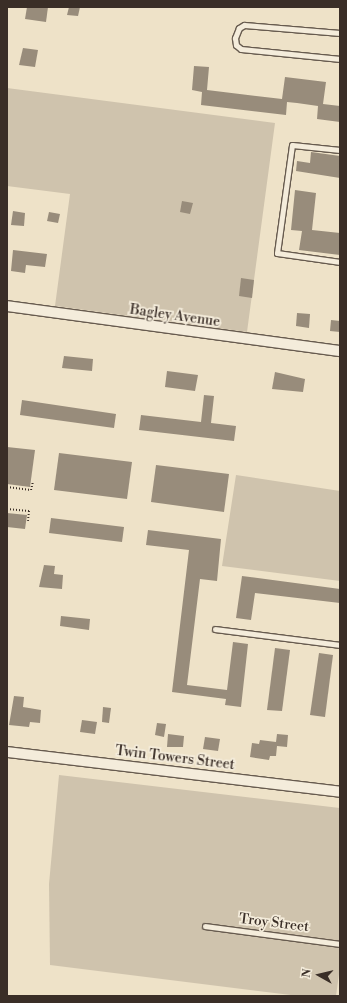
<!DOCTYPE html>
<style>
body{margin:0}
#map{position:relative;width:347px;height:1003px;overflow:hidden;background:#eee2c8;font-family:"Libre Bodoni",serif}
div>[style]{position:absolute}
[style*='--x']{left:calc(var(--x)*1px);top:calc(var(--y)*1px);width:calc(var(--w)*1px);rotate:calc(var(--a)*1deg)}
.green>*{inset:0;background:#cfc3ad}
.building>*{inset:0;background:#988c7b}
.path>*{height:2px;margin-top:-1px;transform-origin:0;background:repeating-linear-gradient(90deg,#3a2e27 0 1px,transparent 0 3px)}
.roads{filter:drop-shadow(1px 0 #675b4f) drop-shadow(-1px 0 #675b4f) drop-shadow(0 1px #675b4f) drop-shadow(0 -1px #675b4f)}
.lane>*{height:5px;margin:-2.5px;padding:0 2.5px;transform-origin:2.5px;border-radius:2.5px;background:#f4ecdb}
.street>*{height:10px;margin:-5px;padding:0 5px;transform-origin:5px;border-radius:5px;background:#f4ecdb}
span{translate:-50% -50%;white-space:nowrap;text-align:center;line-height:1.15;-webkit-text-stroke:3.5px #f4ecdb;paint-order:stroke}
.street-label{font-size:14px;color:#3a2e27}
.frame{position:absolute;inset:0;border:8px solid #3a2e27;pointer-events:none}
.north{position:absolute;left:299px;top:955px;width:40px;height:40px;-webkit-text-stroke:3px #f4ecdb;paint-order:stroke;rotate:278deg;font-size:11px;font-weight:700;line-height:16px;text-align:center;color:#3a2e27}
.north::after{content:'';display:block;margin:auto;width:14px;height:18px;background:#3a2e27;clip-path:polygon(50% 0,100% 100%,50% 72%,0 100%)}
</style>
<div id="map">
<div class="green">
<div style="clip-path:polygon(7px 88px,275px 123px,247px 332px,55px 306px,70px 194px,7px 186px)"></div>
<div style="clip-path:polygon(236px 475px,340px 491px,340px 581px,222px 566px)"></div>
<div style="clip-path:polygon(59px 775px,340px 808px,340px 967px,336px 996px,299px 996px,50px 965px,49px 884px)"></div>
</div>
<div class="building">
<div style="clip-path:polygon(27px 7px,48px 7px,46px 22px,25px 19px)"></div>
<div style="clip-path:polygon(69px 7px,80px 7px,78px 16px,67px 15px)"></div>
<div style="clip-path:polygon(23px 48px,38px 50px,35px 67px,19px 65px)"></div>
<div style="clip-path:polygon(194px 66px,209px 67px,207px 90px,282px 99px,285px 77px,326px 82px,323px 104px,340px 106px,340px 122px,317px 119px,318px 106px,297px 103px,287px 102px,286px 115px,201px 105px,202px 92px,192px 90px)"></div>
<div style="clip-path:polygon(311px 152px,340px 156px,340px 178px,296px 171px,297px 161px,310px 163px)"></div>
<div style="clip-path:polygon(295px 190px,316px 193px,312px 230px,340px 233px,340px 255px,299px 250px,302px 231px,291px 230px)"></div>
<div style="clip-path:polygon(182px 201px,193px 203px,190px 214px,180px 212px)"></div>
<div style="clip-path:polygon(13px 211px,25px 213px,24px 226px,11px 225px)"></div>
<div style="clip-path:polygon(49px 212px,60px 214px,58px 223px,47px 221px)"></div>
<div style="clip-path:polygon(13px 250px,47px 254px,45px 267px,26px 265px,25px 273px,11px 271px)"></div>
<div style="clip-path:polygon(241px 278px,254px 280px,252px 298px,239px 296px)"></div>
<div style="clip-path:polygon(297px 313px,310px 314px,309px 328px,296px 326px)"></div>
<div style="clip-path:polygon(331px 320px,340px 321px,340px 332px,330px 331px)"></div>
<div style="clip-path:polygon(64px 356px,93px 359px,92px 371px,62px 368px)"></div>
<div style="clip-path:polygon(167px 371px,198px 375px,195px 391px,165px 387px)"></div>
<div style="clip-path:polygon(275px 372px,305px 379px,303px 392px,272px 389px)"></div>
<div style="clip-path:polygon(204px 395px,214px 396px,211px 423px,236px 426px,234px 441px,139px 430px,141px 415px,201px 422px)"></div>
<div style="clip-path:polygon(22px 400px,116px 414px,114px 428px,20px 415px)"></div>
<div style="clip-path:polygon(7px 447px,35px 450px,30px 487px,7px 484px)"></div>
<div style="clip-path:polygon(59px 453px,132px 462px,127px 499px,54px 490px)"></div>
<div style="clip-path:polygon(156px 465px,229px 474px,224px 512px,151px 502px)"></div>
<div style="clip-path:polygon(7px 513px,27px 515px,25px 529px,7px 527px)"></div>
<div style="clip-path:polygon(51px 518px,124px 527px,122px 542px,49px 533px)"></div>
<div style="clip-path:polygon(148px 530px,221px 539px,217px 581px,200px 579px,187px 685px,227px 690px,233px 642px,248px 644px,241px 707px,225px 705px,226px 699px,172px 692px,189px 550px,146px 545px)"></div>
<div style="clip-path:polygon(44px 565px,55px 566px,54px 574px,63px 575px,62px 589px,39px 587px)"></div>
<div style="clip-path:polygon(242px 576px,340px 589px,340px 603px,255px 593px,251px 620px,236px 618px)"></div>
<div style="clip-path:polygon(61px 616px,90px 619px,89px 630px,60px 626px)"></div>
<div style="clip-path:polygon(275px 648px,290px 650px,282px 711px,267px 710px)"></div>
<div style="clip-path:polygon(319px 653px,333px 655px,325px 717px,310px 715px)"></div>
<div style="clip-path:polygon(14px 696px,24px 697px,23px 707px,41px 710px,40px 723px,30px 722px,29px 727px,9px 725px)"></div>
<div style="clip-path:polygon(103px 707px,111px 708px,109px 723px,102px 722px)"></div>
<div style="clip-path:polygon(82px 720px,97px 722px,95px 734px,80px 732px)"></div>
<div style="clip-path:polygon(157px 723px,166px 724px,164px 737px,155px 735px)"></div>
<div style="clip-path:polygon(168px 734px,184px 736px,183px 747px,167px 747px)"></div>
<div style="clip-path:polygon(277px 734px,288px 735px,287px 747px,277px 746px,276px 756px,270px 756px,269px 760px,250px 757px,252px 743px,259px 744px,260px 740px,276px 742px)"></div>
<div style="clip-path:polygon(205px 737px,220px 739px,218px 751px,203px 749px)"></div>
</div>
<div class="path">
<div style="--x:7;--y:487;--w:24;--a:7"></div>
<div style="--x:31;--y:490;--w:9;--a:-77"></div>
<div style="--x:7;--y:509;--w:22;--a:5"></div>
<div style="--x:29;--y:511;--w:10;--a:96"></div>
</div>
<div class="roads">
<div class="lane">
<div style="--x:340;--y:33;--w:96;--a:-175.2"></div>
<div style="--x:244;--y:25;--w:6;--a:149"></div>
<div style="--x:239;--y:28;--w:11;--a:112"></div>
<div style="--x:235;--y:38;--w:7;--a:82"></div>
<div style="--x:236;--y:45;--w:6;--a:39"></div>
<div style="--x:241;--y:49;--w:100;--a:5.8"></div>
<div style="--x:340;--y:150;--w:48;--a:-174.1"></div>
<div style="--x:292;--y:145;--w:109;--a:97.9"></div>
<div style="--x:277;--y:253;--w:64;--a:8.1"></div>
<div style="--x:215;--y:629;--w:126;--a:7.3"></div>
<div style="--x:205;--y:926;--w:136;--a:7.6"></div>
</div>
<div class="street">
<div style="--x:7;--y:306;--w:336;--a:7.7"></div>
<div style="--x:7;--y:752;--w:335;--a:6.8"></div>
</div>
</div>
<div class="street-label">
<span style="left:175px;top:316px;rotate:8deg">Bagley Avenue</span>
<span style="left:175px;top:758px;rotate:7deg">Twin Towers Street</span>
<span style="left:274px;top:923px;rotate:7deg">Troy Street</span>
</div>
<div class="frame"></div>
<div class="north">N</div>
</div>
